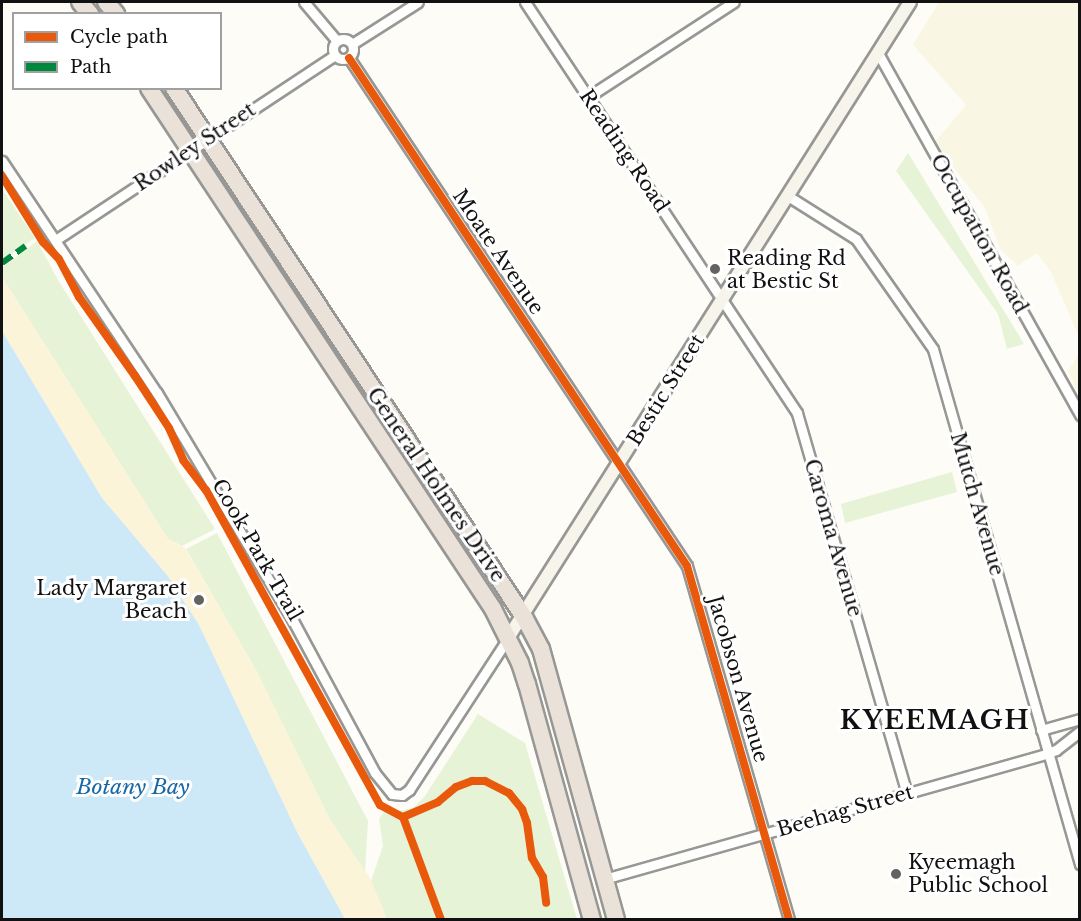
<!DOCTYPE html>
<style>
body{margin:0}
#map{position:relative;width:1081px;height:921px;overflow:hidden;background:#fdfcf7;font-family:"Libre Baskerville",serif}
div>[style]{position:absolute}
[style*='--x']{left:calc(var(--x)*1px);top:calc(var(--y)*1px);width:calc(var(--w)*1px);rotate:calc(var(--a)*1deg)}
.farmland>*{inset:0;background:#f9f7e4}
.green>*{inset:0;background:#e7f3d7}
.sand>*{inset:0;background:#fcf4d9}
.water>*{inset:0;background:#cde8f7}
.roads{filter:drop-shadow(2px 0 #979795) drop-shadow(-2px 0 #979795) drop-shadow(0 2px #979795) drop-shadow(0 -2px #979795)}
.street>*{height:9px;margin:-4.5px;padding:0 4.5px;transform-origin:4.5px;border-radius:4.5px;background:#fffffe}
.street>.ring{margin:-4.5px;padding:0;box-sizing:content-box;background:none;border:9px solid #fffffe;border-radius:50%}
.secondary>*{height:12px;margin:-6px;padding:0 6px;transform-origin:6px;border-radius:6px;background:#f6f4eb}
.highway>*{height:16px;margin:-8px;padding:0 8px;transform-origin:8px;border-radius:8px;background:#eae1d8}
.quiet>*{height:6px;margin-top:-3px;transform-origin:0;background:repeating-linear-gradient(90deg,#00873e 0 12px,transparent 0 18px)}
.cycleway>*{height:8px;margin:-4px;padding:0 4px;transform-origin:4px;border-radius:4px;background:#e8590c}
.dots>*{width:16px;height:16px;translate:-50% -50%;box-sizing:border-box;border:3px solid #fff;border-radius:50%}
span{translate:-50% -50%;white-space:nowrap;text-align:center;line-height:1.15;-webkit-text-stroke:6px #fff;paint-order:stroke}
.street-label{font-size:20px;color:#111}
.poi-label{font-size:20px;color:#111}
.left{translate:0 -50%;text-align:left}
.right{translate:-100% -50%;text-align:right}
.water-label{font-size:21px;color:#1768a6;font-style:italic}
.district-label{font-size:26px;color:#111;font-weight:700;letter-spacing:1.5px}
.frame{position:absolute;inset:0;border:3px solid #111;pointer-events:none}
.legend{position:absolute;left:12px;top:12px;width:210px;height:78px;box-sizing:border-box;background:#fff;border:2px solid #a0a0a0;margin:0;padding:8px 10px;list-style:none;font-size:18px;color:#111}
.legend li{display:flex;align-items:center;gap:12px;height:30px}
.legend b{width:30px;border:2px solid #a0a0a0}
</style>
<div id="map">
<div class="farmland">
<div style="clip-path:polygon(939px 2px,1079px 2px,1079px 337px,1051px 272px,1037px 253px,1018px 266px,1000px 249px,985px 208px,934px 143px,966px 105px,913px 45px)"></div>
<div style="clip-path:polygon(1079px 353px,1079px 394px,1068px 372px)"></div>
</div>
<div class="green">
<div style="clip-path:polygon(908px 153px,1024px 344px,1007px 349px,998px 314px,896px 171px)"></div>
<div style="clip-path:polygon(2px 189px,35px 238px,2px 260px)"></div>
<div style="clip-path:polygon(37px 241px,58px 280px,215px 529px,182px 546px,168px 539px,2px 277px,2px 268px)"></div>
<div style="clip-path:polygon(952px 472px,957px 492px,845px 523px,841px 504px)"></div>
<div style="clip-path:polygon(217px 533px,368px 821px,365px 872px,330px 820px,257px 672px,186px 549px)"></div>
<div style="clip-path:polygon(478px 714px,525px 743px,577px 919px,387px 919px,371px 881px,383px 846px,379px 819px,387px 808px,398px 811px,413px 808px,425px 796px)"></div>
</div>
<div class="sand">
<div style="clip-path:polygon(2px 277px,168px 539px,185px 548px,257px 672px,330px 820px,370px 878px,387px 919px,345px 919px,297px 832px,199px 625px,167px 575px,102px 498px,2px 331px)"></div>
</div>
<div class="water">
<div style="clip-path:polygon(2px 331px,102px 498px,167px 575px,199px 625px,297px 832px,345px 919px,2px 919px)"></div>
</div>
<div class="roads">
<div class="street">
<div style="--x:304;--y:2;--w:51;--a:49.8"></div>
<div style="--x:525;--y:2;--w:493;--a:56.5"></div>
<div style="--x:797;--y:413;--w:396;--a:73.9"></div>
<div class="ring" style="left:333px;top:39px;width:11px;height:11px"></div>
<div style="--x:352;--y:44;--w:78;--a:-32.5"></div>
<div style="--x:878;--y:53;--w:415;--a:60.8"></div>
<div style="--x:349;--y:58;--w:610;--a:56.36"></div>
<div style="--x:687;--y:566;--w:368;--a:73.9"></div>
<div style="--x:588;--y:97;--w:174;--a:-33.1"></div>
<div style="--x:2;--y:161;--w:279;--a:56.3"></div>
<div style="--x:157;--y:393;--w:261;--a:59.1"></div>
<div style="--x:291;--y:617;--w:177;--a:61.7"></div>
<div style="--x:375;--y:773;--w:27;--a:51"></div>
<div style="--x:392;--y:794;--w:10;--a:6"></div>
<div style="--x:402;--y:795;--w:9;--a:-36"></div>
<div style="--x:409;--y:790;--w:181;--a:-56.9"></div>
<div style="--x:788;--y:196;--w:80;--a:32.3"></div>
<div style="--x:856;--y:239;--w:134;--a:55"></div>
<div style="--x:933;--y:349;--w:536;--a:74.07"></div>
<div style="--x:57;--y:239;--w:333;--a:-33.5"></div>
<div style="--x:1041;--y:730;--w:41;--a:-15.8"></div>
<div style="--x:604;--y:879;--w:462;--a:-15.8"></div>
<div style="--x:1048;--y:753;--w:9;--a:-21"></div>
<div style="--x:1056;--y:750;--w:31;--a:-38"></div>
</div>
<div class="secondary">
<div style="--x:508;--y:638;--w:752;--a:-57.7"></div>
</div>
<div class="highway">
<div style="--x:80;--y:2;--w:16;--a:50"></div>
<div style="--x:106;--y:2;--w:16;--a:50"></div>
<div style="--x:149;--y:88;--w:624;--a:56.56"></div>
<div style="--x:493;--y:609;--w:60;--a:63.4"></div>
<div style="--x:520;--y:663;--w:22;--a:72"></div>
<div style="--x:527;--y:684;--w:245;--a:74.6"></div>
<div style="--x:174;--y:88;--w:634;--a:56.51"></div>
<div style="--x:524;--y:617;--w:36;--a:62"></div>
<div style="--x:541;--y:649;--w:281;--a:74.5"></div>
</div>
</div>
<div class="quiet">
<div style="--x:2;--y:263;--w:29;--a:-36"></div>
</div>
<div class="cycleway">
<div style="--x:349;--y:58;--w:610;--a:56.36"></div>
<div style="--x:687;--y:566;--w:368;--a:73.9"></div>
<div style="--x:2;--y:176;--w:78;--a:58.2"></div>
<div style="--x:43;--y:242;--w:23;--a:47"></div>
<div style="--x:59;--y:259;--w:43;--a:62.2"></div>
<div style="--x:79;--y:297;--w:97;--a:54.7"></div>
<div style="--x:135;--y:376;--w:62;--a:56.8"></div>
<div style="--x:169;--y:428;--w:35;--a:66"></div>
<div style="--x:183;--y:460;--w:38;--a:53"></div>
<div style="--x:206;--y:490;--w:360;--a:61.1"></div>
<div style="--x:380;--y:805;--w:26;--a:28"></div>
<div style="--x:403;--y:817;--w:110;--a:69.7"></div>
<div style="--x:403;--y:817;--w:38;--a:-23"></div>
<div style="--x:438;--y:802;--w:23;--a:-40"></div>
<div style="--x:456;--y:787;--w:17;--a:-21"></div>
<div style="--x:472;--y:781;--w:13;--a:0"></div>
<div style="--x:485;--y:781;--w:27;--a:27"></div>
<div style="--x:509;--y:793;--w:21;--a:51"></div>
<div style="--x:522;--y:809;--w:15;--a:70"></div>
<div style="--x:527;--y:823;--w:35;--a:82"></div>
<div style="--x:532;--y:858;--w:22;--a:60"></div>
<div style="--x:543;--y:877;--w:26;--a:83"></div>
</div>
<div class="dots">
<div style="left:715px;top:269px;background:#646362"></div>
<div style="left:199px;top:600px;background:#646362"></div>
<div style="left:896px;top:874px;background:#646362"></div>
</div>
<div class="street-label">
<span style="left:195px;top:147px;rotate:-34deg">Rowley Street</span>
<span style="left:624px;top:151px;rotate:56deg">Reading Road</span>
<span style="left:979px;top:234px;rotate:61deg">Occupation Road</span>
<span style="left:498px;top:252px;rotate:56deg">Moate Avenue</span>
<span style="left:666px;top:390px;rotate:-58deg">Bestic Street</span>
<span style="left:436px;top:485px;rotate:56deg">General Holmes Drive</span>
<span style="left:977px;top:504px;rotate:74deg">Mutch Avenue</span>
<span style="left:833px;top:538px;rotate:74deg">Caroma Avenue</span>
<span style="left:257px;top:550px;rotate:60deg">Cook Park Trail</span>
<span style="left:738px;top:679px;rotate:74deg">Jacobson Avenue</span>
<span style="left:845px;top:811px;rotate:-16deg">Beehag Street</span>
</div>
<div class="poi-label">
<span class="left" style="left:727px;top:270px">Reading Rd<br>at Bestic St</span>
<span class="right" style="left:187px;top:600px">Lady Margaret<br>Beach</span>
<span class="left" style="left:908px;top:874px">Kyeemagh<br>Public School</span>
</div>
<div class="water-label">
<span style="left:133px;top:787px">Botany Bay</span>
</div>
<div class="district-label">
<span style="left:935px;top:721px">KYEEMAGH</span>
</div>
<div class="frame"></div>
<ul class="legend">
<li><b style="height:8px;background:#e8590c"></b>Cycle path</li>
<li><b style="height:8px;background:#00873e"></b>Path</li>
</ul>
</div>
